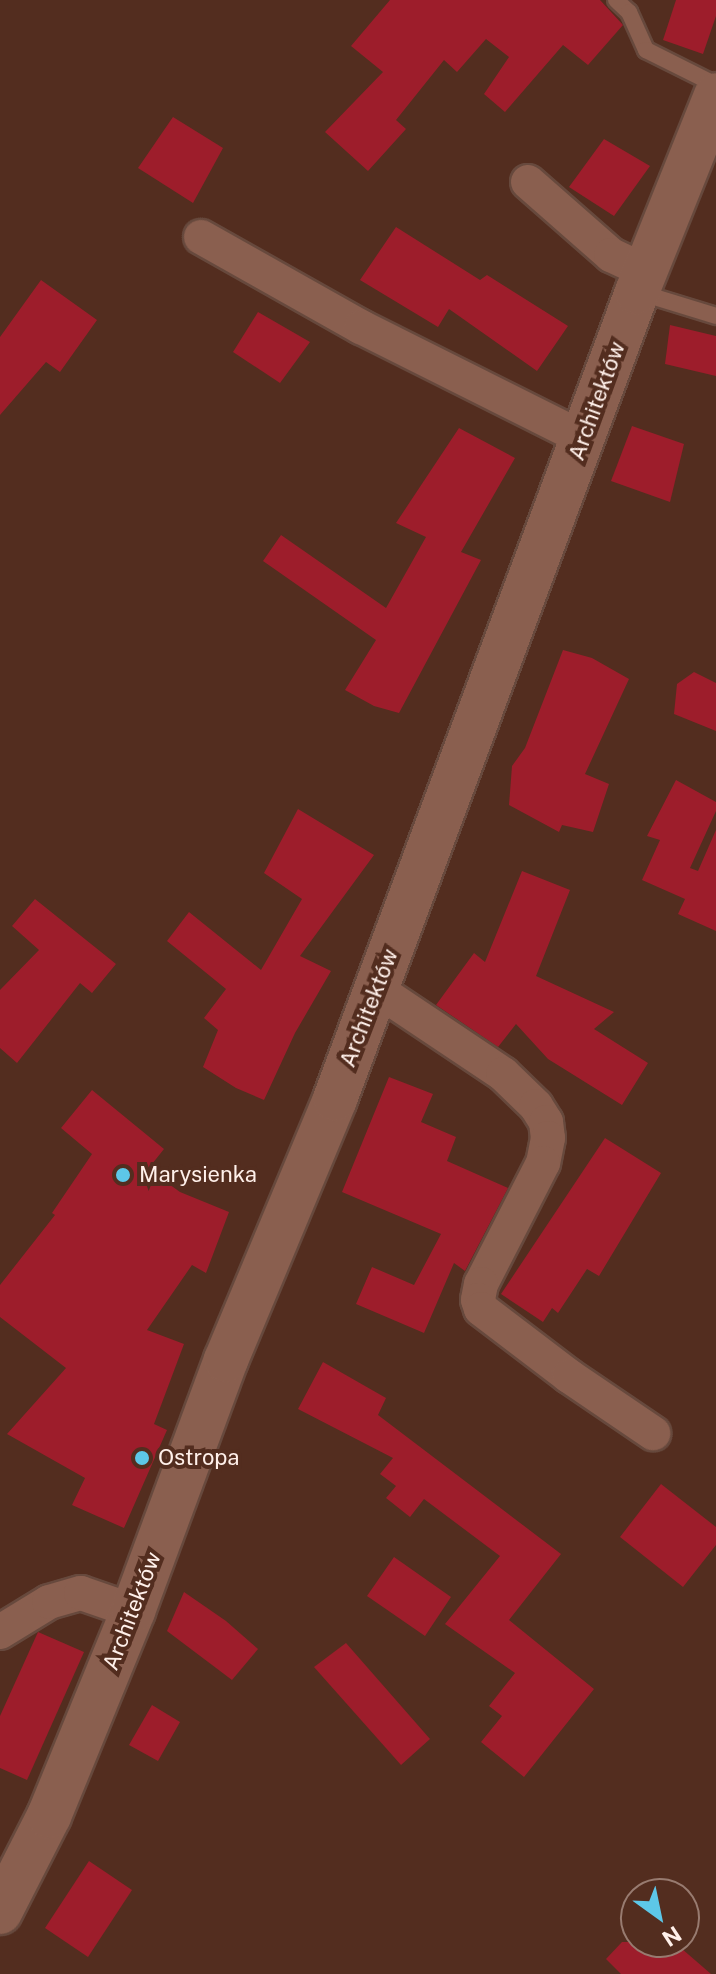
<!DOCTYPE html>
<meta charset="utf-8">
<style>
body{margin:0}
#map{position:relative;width:716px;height:1974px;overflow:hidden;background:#532d1f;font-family:"Public Sans",sans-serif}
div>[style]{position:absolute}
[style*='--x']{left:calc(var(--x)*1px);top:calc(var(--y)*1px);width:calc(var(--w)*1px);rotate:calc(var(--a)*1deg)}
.building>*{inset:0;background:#9d1d2b}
.roads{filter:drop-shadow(2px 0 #67493d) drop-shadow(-2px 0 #67493d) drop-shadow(0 2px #67493d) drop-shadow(0 -2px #67493d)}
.lane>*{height:16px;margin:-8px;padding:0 8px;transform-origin:8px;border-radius:8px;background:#8a5f4f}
.street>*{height:34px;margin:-17px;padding:0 17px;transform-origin:17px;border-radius:17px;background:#8a5f4f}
.secondary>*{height:44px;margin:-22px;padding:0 22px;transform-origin:22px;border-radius:22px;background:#8a5f4f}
.dots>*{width:22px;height:22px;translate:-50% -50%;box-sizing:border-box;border:4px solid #532d1f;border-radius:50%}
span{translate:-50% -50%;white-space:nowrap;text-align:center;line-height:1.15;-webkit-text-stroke:8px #532d1f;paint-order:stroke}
.street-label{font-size:22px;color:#fff0ea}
.poi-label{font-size:22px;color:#fff0ea}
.left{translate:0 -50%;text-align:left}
.north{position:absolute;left:620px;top:1878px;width:80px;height:80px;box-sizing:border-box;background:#532d1f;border:2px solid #987b70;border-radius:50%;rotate:147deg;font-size:22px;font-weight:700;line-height:32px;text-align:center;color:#fff0ea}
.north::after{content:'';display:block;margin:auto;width:28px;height:36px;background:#5dc7e8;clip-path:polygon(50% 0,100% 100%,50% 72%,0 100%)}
</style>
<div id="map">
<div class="building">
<div style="clip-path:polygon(390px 0,600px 0,623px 25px,588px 65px,563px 45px,505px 112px,484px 94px,509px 57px,486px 39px,457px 72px,444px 60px,396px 120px,406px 129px,368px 171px,325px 132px,383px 72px,351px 46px)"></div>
<div style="clip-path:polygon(676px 0,716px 0,716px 16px,703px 54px,663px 40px)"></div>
<div style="clip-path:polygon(173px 117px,223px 148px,193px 203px,138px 168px)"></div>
<div style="clip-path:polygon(604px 139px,650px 166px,614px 216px,569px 187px)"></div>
<div style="clip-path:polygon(396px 227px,480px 280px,487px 275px,568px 326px,537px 371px,449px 309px,438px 327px,360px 280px)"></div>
<div style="clip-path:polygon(41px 280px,97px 320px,60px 372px,46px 362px,0 415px,0 337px)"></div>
<div style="clip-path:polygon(258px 312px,310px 342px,280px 383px,233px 352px)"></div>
<div style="clip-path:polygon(670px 325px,716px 336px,716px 376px,665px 364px)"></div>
<div style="clip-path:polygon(632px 426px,684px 444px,670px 502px,611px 481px)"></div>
<div style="clip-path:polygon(459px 428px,515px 458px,461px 552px,481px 560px,399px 713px,374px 706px,345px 690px,376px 640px,263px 561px,281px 535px,386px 608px,426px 537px,396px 523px)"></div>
<div style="clip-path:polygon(563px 650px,592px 658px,629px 679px,585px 774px,609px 784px,593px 832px,562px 825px,559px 832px,509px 805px,512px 766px,525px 748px)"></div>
<div style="clip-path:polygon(694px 672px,716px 683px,716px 731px,674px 714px,677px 684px)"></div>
<div style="clip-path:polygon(676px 780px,716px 802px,716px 811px,690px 868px,698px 871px,716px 830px,716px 931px,678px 914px,685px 899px,642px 880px,660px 840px,647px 836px)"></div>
<div style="clip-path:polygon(298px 809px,374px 855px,300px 956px,331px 971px,295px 1033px,264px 1100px,236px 1088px,203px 1067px,218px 1030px,204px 1018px,226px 989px,167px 941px,189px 912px,261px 970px,302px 899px,264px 873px)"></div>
<div style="clip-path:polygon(522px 871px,570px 890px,536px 976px,614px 1012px,594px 1029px,648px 1063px,622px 1105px,548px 1059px,516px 1024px,498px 1047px,436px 1005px,474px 953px,485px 962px)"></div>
<div style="clip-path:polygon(35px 899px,116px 964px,92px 993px,80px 983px,17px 1063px,0 1048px,0 990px,39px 950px,12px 926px)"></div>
<div style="clip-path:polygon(389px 1077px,433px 1094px,421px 1122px,456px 1137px,447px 1161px,508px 1188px,465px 1271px,454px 1263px,424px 1333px,356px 1304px,372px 1267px,414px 1285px,441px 1234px,342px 1192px)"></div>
<div style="clip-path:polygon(92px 1090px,164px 1149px,148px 1169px,180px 1192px,229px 1212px,206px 1273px,192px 1265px,147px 1330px,184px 1344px,154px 1424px,167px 1430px,124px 1528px,72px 1505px,85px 1478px,7px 1434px,66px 1368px,0 1317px,0 1285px,55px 1215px,52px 1213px,92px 1154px,61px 1128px)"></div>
<div style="clip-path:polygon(605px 1138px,661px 1173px,599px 1276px,587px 1269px,558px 1313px,552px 1308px,543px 1322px,501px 1294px)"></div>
<div style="clip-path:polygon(323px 1362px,386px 1398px,378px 1415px,561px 1554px,509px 1620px,594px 1689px,524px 1777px,481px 1742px,502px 1716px,489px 1706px,515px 1673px,445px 1624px,500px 1556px,424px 1499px,410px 1517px,386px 1498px,396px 1486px,380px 1474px,393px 1458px,298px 1409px)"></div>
<div style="clip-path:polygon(661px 1484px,716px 1527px,716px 1545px,683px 1587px,620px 1537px)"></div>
<div style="clip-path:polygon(394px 1557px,451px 1597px,425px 1636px,367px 1596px)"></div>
<div style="clip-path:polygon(184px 1592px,226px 1621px,258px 1649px,232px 1680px,167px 1631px)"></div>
<div style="clip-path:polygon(38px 1632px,84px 1652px,27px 1780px,0 1768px,0 1716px)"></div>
<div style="clip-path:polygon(346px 1643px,430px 1739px,401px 1765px,314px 1667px)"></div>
<div style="clip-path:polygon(152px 1705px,180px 1722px,158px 1761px,129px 1745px)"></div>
<div style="clip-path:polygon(89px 1861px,132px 1890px,88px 1957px,45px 1928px)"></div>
<div style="clip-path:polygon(622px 1942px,674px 1942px,711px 1974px,621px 1974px,606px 1959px)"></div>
</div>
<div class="roads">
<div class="lane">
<div style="--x:616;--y:0;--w:18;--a:43"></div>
<div style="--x:629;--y:12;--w:42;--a:65.9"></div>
<div style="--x:646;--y:50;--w:78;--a:26.6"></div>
<div style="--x:638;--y:292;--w:82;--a:17.1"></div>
</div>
<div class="street">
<div style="--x:528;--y:182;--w:111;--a:41.3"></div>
<div style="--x:611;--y:255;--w:38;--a:25"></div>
<div style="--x:201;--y:237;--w:184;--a:29.4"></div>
<div style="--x:361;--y:327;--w:248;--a:26.6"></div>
<div style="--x:376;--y:989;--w:153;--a:33.8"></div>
<div style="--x:503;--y:1074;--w:46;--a:44.1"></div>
<div style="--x:536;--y:1106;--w:19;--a:58"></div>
<div style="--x:546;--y:1122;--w:16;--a:83"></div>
<div style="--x:548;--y:1138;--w:25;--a:101"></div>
<div style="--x:543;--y:1163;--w:136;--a:117.1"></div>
<div style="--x:481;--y:1284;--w:16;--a:101"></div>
<div style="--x:478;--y:1300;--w:9;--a:72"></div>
<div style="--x:481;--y:1309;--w:111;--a:37.3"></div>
<div style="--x:569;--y:1376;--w:102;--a:34.2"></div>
<div style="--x:0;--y:1632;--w:57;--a:-31.5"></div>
<div style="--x:49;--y:1602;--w:33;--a:-16"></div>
<div style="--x:81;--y:1593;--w:55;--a:19.1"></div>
</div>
<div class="secondary">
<div style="--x:0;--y:1912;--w:108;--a:-63"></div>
<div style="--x:49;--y:1816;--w:222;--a:-67.7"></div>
<div style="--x:133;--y:1611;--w:268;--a:-69.7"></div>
<div style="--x:226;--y:1360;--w:283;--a:-67.3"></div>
<div style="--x:335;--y:1099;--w:862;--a:-69.48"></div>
<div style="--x:637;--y:292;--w:212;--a:-68.1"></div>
</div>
</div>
<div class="dots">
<div style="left:123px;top:1175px;background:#5dc7e8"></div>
<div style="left:142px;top:1458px;background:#5dc7e8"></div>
</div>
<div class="street-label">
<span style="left:597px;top:401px;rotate:-70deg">Architektów</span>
<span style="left:369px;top:1008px;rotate:-69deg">Architektów</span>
<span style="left:132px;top:1611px;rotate:-69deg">Architektów</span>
</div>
<div class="poi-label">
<span class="left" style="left:139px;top:1175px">Marysienka</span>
<span class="left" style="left:158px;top:1458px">Ostropa</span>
</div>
<div class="north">N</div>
</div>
